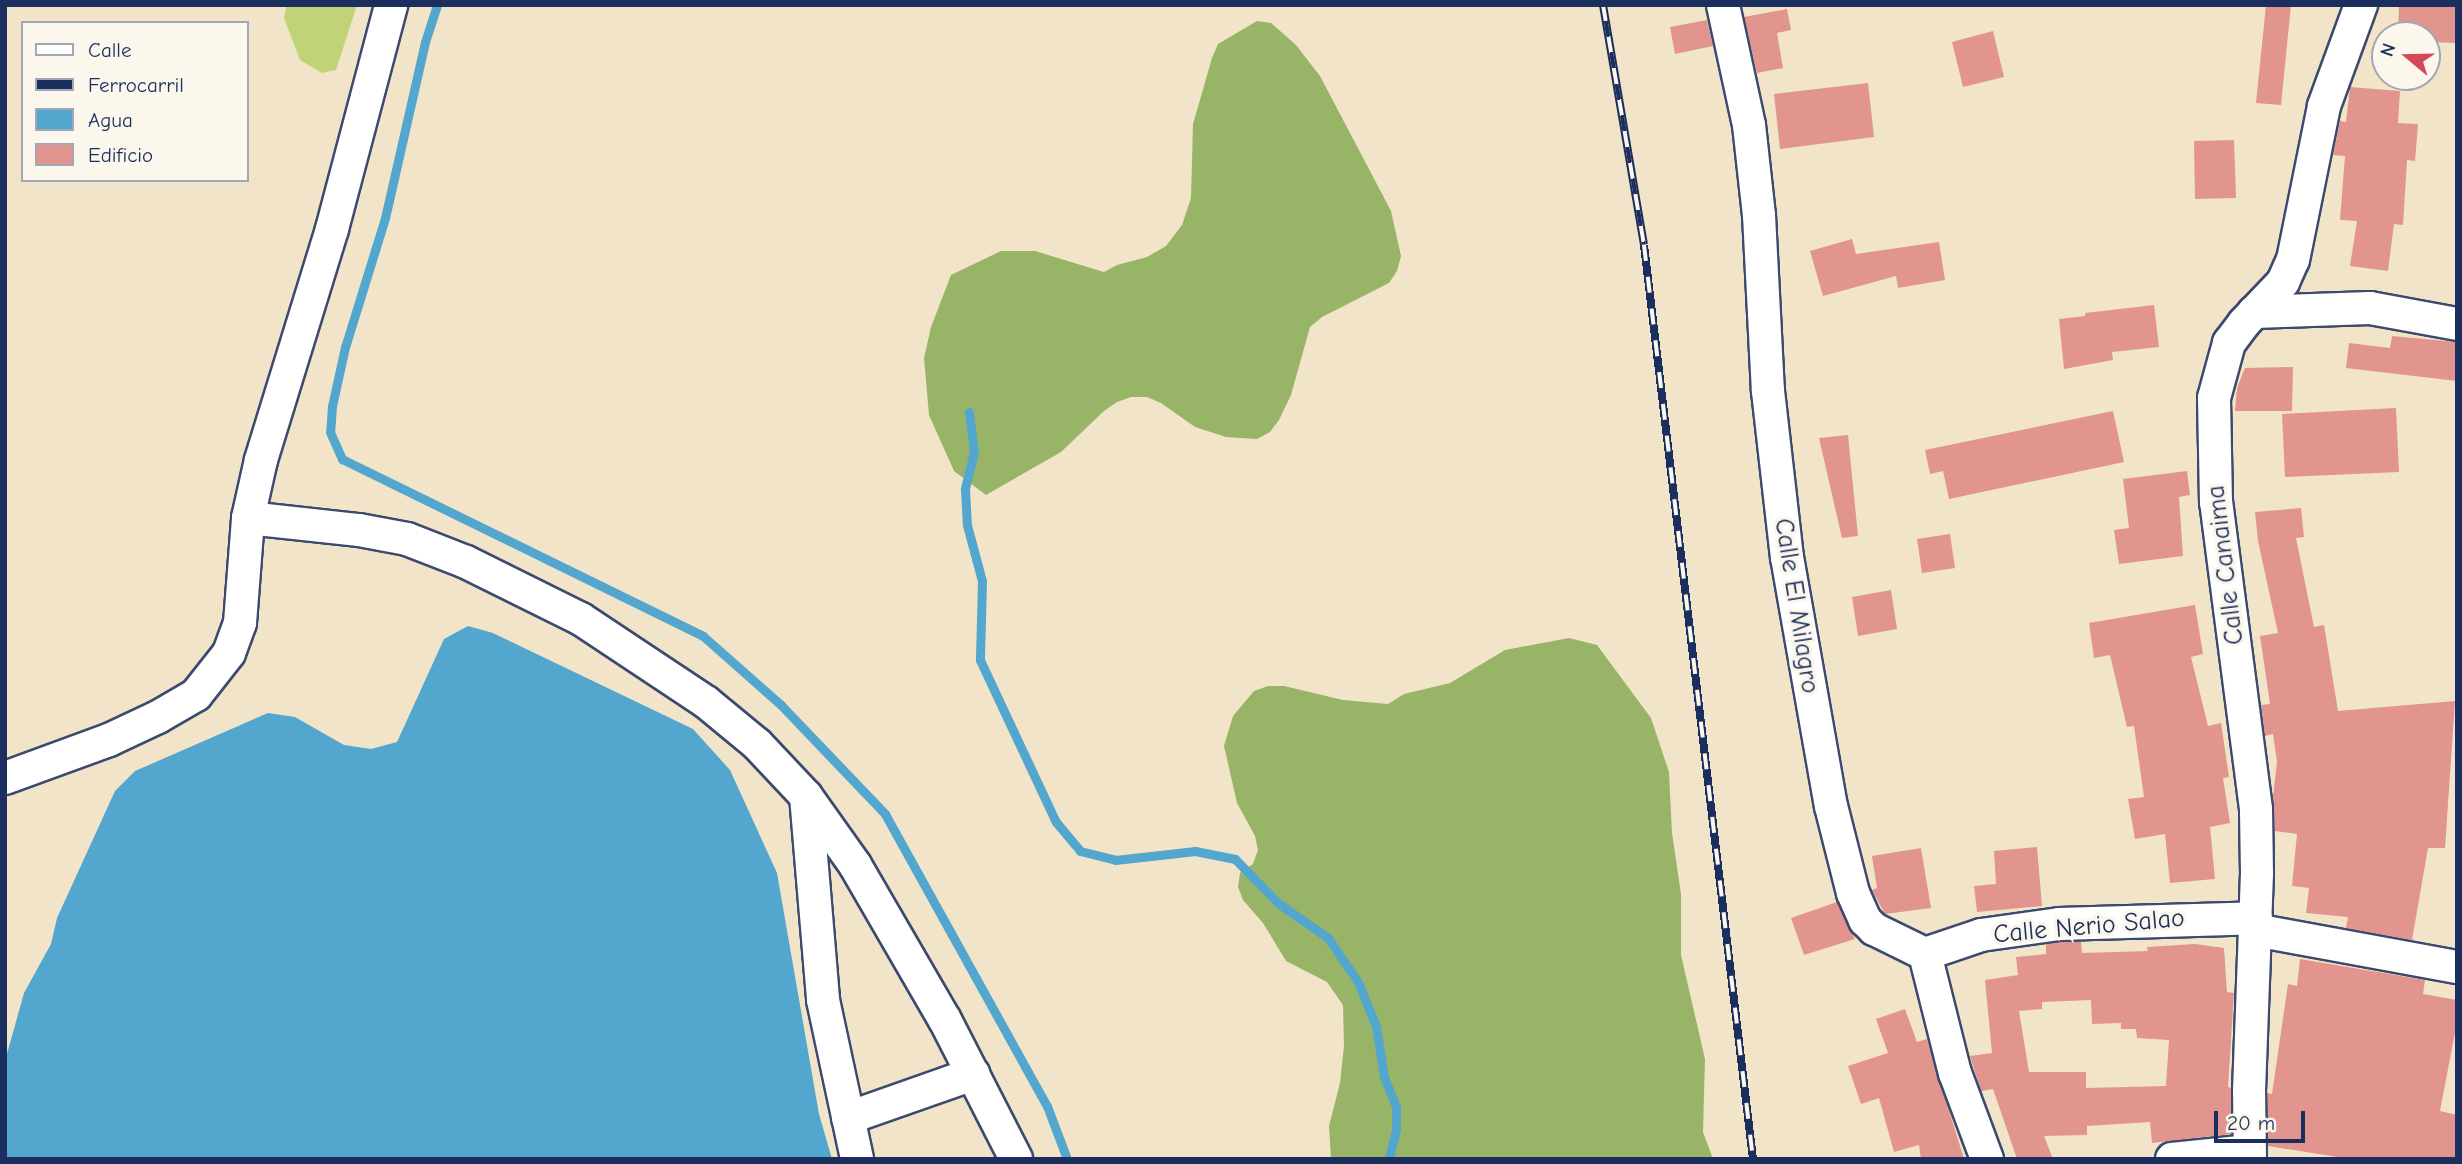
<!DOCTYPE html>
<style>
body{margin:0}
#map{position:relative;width:2462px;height:1164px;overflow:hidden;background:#f2e4c9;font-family:"Comic Neue",sans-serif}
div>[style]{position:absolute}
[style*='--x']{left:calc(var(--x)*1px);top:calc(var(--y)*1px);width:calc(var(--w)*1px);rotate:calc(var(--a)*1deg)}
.green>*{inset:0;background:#c0d376}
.forest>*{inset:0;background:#98b567}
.water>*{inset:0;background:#53a7ce}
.stream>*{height:9px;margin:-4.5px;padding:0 4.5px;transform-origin:4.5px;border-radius:4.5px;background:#53a7ce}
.building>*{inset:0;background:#e1958e}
.roads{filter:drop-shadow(2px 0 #3b4a6e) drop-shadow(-2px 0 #3b4a6e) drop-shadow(0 2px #3b4a6e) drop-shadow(0 -2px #3b4a6e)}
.minor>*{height:32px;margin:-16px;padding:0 16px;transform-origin:16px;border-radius:16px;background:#fff}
.rail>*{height:8px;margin-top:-4px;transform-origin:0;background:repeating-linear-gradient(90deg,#fbf7ec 0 16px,#1b2f5e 0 32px);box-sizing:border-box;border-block:2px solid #1b2f5e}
span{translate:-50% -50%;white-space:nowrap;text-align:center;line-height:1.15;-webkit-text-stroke:7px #fbf7ec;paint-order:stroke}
.street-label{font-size:26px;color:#1b2f5e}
.frame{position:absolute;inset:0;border:7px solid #1b2f5e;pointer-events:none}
.legend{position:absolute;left:21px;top:21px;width:228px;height:161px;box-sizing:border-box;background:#fbf7ec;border:2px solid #a1a7b3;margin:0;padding:9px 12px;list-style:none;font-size:21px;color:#1b2f5e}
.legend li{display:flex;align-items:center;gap:14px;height:35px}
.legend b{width:35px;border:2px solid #a1a7b3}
.north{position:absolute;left:2371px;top:21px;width:70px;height:70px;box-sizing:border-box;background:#fbf7ec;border:2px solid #a1a7b3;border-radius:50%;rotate:289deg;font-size:19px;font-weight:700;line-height:28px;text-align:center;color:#1b2f5e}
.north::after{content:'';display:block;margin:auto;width:24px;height:32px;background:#d1495b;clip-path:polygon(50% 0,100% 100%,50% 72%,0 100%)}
.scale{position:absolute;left:2214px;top:1111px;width:91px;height:32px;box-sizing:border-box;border:4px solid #1b2f5e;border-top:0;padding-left:9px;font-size:21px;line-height:24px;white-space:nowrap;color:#1b2f5e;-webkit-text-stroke:5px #fbf7ec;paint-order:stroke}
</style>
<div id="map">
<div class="green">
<div style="clip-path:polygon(287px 5px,357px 5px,336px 70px,322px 73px,300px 60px,284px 18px)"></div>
</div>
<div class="forest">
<div style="clip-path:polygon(1257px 21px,1271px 23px,1296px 45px,1320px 76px,1391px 211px,1401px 256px,1397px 271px,1389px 283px,1322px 317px,1310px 327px,1291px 395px,1279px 420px,1270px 432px,1257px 439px,1226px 437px,1195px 427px,1161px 403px,1147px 397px,1131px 397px,1117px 402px,1104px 411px,1061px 452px,986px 495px,954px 471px,929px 415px,924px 358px,931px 327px,951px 275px,1001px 251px,1035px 251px,1104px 272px,1117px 265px,1147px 257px,1166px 246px,1182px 225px,1191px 198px,1193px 124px,1212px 58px,1218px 44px)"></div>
<div style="clip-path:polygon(1569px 638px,1597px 645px,1651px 718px,1669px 772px,1672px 833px,1681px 894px,1681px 955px,1705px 1059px,1703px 1132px,1713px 1159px,1331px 1159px,1329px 1126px,1340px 1083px,1344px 1046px,1343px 1005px,1327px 982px,1286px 961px,1263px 923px,1243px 900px,1238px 887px,1240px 873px,1253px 864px,1258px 850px,1255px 836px,1237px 803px,1224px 746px,1233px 716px,1254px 691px,1268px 686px,1284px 686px,1343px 700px,1388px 704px,1404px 694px,1450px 683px,1505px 650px)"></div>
</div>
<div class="water">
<div style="clip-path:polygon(468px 626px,493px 633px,693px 729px,730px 770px,777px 873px,819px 1114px,832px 1159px,5px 1159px,5px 1061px,24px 993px,51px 944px,57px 918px,115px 791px,135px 771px,268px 713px,295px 717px,344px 745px,371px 749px,397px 742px,444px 639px)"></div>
</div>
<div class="stream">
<div style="--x:437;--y:5;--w:39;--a:108"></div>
<div style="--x:425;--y:42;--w:180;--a:102.8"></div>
<div style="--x:385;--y:218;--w:135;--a:107.2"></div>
<div style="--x:345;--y:347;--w:60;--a:102.4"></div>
<div style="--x:332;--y:406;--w:26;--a:94"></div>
<div style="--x:330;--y:432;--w:30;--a:66"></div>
<div style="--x:342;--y:459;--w:402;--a:26.1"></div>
<div style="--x:703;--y:636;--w:104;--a:41.5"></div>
<div style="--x:781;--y:705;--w:151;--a:46.3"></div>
<div style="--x:885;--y:814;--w:334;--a:61"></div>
<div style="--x:1047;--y:1106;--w:57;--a:69.3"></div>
<div style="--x:969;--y:412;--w:40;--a:82.9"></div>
<div style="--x:974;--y:452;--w:38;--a:104"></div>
<div style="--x:965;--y:489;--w:36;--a:87"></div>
<div style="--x:967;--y:525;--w:58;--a:75"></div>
<div style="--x:982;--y:581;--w:79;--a:91.5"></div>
<div style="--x:980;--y:660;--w:179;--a:64.9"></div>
<div style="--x:1056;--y:822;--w:38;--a:50"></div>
<div style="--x:1080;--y:851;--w:36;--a:14"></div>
<div style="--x:1115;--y:860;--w:81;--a:-6.4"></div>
<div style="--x:1195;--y:851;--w:41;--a:11.3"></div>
<div style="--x:1235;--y:859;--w:62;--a:45.7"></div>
<div style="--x:1278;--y:903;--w:61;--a:35"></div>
<div style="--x:1328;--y:938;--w:53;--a:55.7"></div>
<div style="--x:1358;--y:982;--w:48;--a:67.8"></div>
<div style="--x:1376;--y:1026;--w:52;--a:81.1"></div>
<div style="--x:1384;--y:1077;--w:32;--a:68"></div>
<div style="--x:1396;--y:1107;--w:23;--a:90"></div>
<div style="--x:1396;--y:1130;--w:30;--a:104"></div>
</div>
<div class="building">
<div style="clip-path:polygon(2266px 5px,2291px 5px,2281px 105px,2256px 103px)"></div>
<div style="clip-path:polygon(2399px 5px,2457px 5px,2457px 43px,2427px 42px,2427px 35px,2398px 35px)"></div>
<div style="clip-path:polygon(1787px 9px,1791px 30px,1777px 33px,1783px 68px,1757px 73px,1744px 17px)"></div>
<div style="clip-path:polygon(1707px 20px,1713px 46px,1675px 54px,1670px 27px)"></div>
<div style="clip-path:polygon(1993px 31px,2004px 77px,1963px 87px,1952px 42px)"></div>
<div style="clip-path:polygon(1868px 83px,1874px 137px,1780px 149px,1774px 94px)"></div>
<div style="clip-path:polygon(2350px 87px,2400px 91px,2398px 123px,2418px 124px,2415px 161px,2407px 160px,2403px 225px,2394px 224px,2388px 271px,2350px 266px,2357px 221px,2340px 220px,2345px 156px,2333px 155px,2340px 121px,2346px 122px)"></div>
<div style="clip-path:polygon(2234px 140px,2236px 198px,2195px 199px,2194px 141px)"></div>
<div style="clip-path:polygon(1852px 239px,1856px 254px,1939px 242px,1945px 280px,1898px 288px,1896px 276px,1823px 296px,1810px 251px)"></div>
<div style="clip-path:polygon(2154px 305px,2159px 347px,2112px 352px,2113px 360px,2064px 369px,2059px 319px,2085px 316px,2085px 313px)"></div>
<div style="clip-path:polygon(2392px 336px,2457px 342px,2457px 381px,2346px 368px,2349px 343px,2390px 348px)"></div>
<div style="clip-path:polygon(2293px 367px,2292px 411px,2235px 411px,2237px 388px,2245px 368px)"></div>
<div style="clip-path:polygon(2396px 408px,2399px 472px,2285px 477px,2282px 414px)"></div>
<div style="clip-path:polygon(2113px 411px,2124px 462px,1949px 499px,1943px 471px,1930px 474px,1925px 450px)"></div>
<div style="clip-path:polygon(1848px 435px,1858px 536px,1842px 538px,1819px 438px)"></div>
<div style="clip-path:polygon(2187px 471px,2190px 495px,2179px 497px,2183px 556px,2119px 564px,2114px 530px,2129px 528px,2123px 479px)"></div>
<div style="clip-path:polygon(2301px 508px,2304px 537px,2296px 538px,2314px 627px,2324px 625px,2338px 711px,2455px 701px,2445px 848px,2428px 848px,2412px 940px,2346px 928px,2348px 917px,2306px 913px,2309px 888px,2292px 886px,2297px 834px,2275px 831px,2273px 796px,2277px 762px,2273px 734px,2265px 736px,2261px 705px,2270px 704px,2260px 636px,2278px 633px,2258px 541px,2255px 512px)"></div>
<div style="clip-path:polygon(1950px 534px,1955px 568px,1922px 573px,1917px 539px)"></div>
<div style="clip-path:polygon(1891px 590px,1897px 629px,1858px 636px,1852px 597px)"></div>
<div style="clip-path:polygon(2195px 605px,2203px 654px,2191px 657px,2208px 726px,2221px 723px,2229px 777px,2223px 778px,2230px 823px,2210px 827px,2215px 879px,2170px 883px,2165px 834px,2135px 839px,2128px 799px,2144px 797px,2134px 726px,2127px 727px,2110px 655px,2094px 658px,2089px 623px)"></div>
<div style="clip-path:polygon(2037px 847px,2042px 906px,1977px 912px,1974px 886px,1996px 884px,1994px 851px)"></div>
<div style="clip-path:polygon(1921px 848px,1931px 908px,1885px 914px,1872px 890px,1877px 888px,1872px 856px)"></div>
<div style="clip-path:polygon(1837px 902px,1855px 939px,1804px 955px,1791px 918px)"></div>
<div style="clip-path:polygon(evenodd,2061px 942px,2081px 942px,2082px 953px,2148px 951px,2147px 947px,2195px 944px,2224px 948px,2227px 992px,2234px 993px,2228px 1087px,2231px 1088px,2231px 1134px,2152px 1143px,2150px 1122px,2087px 1126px,2087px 1135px,2044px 1136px,2053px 1159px,2017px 1159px,1993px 1089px,1981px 1091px,1970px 1056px,1992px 1053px,1985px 980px,2018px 975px,2016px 957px,2046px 954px,2046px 944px,2061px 942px,2091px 1000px,2092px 1024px,2121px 1023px,2121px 1029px,2136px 1029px,2137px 1038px,2169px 1040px,2166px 1086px,2086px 1088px,2086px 1072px,2029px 1072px,2019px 1011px,2042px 1009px,2042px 1002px,2091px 1000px)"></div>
<div style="clip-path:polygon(2300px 959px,2425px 980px,2423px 994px,2457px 1000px,2457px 1022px,2440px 1111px,2457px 1115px,2457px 1159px,2350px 1159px,2268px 1146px,2267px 1093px,2272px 1094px,2288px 984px,2297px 986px)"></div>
<div style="clip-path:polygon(1905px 1009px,1917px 1042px,1927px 1039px,1964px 1159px,1921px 1159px,1919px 1145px,1894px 1152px,1879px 1098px,1861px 1104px,1848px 1066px,1888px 1053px,1876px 1019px)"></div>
</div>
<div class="roads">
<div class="minor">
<div style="--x:1723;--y:5;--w:123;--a:77.8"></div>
<div style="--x:1749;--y:125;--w:91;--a:83.7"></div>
<div style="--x:1759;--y:215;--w:176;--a:87.1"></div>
<div style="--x:1768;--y:391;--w:167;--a:83.5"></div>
<div style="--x:1787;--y:557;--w:253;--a:80"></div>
<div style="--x:1831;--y:806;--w:90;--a:75.8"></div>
<div style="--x:1853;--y:893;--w:30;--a:66"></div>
<div style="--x:1865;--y:920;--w:13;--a:45"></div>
<div style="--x:1874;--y:929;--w:57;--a:26.1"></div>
<div style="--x:2254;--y:312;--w:116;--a:-2"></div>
<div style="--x:2370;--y:308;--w:88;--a:10.4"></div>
<div style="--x:248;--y:518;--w:112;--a:6.2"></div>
<div style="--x:359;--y:530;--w:49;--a:10.6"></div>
<div style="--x:407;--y:539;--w:63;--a:21.3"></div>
<div style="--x:466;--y:562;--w:128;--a:26.4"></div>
<div style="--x:581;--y:619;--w:150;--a:33.6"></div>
<div style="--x:706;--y:702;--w:66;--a:39.5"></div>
<div style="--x:757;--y:744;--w:71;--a:46.7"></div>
<div style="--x:806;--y:796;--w:85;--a:54.6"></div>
<div style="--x:855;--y:865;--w:179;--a:59.9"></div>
<div style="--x:945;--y:1020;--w:156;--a:62.9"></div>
<div style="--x:5;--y:778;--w:111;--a:-20.1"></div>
<div style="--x:109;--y:740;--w:54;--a:-25.1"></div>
<div style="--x:158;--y:717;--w:44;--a:-30.1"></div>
<div style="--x:196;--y:695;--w:53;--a:-51.8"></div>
<div style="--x:229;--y:653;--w:32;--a:-70"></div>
<div style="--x:240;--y:623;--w:105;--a:-85.6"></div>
<div style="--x:248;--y:518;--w:59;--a:-77.4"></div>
<div style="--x:261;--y:460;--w:242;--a:-72.9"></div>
<div style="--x:332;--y:229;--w:232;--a:-75.2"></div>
<div style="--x:806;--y:796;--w:205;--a:85.2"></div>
<div style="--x:823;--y:1000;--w:163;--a:77.9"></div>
<div style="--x:2255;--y:930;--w:205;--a:10.4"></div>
<div style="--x:1925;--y:954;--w:59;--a:-18.7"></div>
<div style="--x:1981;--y:935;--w:79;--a:-8"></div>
<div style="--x:2059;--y:924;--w:197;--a:-1.7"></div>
<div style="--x:1925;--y:954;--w:123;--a:75.9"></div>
<div style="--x:1955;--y:1073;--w:92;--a:69.6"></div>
<div style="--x:848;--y:1118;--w:133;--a:-19.4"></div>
<div style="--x:2172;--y:1159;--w:78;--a:-5.9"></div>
<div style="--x:2250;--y:1159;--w:68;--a:-90.8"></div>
<div style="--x:2249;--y:1091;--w:217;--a:-87.9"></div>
<div style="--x:2257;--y:874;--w:65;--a:-90.9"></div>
<div style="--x:2256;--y:809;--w:309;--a:-97.4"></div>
<div style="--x:2216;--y:503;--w:105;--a:-91.1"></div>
<div style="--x:2214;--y:398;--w:57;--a:-74.7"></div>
<div style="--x:2229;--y:343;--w:25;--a:-53"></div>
<div style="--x:2244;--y:323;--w:57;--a:-46.4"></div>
<div style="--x:2283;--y:282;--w:24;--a:-66"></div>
<div style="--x:2293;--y:260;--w:157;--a:-78.6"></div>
<div style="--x:2324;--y:106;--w:108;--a:-69.9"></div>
</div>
</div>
<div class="rail">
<div style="--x:1603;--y:5;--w:243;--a:80.3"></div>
<div style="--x:1644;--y:245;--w:920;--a:83.2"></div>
</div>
<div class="street-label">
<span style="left:2226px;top:565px;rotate:-97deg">Calle Canaima</span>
<span style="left:1796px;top:606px;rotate:81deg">Calle El Milagro</span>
<span style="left:2089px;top:927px;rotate:-5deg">Calle Nerio Salao</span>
</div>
<div class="frame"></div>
<ul class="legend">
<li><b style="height:9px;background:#fff"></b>Calle</li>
<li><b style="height:9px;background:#1b2f5e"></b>Ferrocarril</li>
<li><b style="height:19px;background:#53a7ce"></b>Agua</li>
<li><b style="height:19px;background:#e1958e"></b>Edificio</li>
</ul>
<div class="north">N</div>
<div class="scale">20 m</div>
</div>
